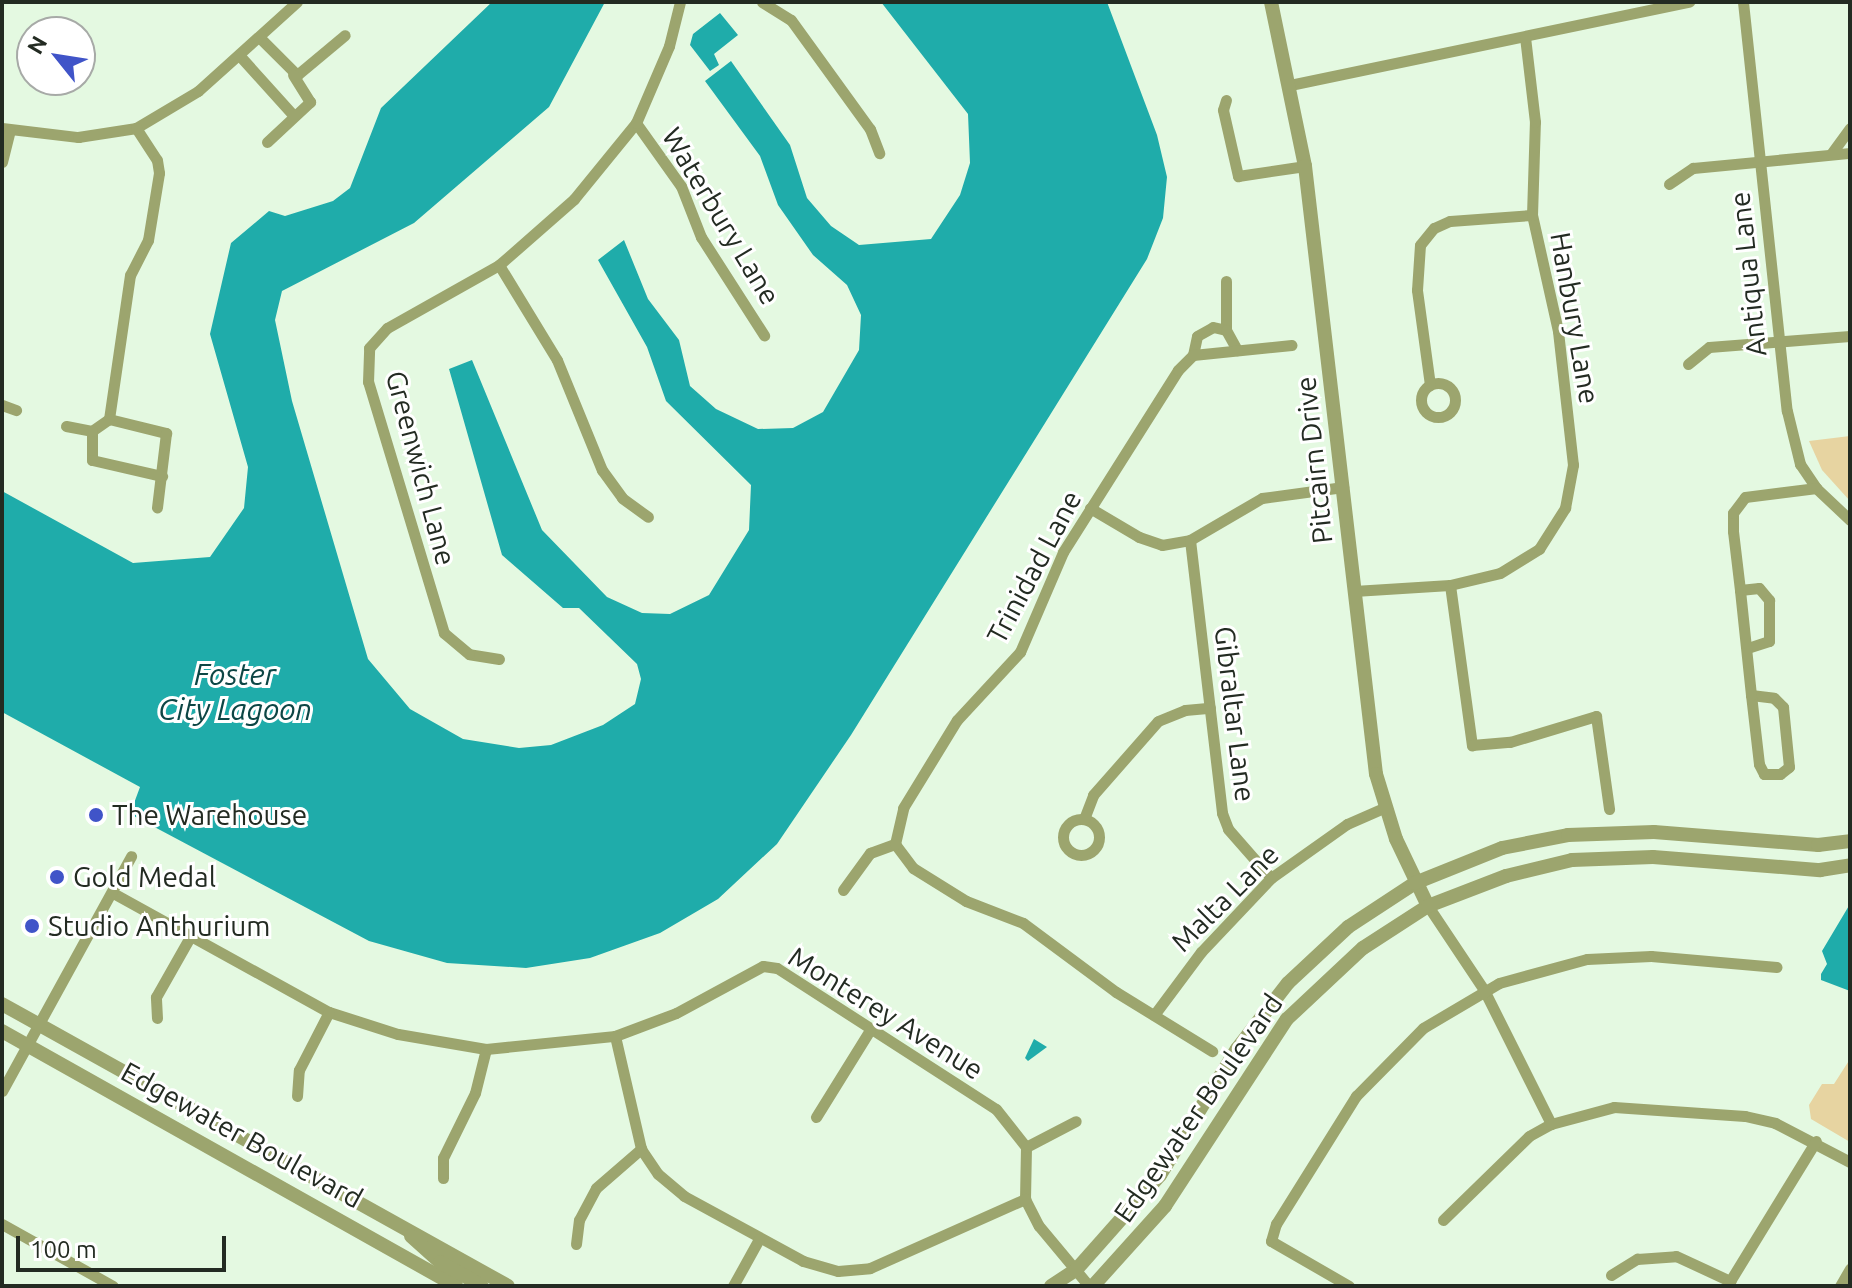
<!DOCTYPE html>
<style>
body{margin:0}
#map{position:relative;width:1852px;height:1288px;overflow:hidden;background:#e4f9e1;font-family:Ubuntu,sans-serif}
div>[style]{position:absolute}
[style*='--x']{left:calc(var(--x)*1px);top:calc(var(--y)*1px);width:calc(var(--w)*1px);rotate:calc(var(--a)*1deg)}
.green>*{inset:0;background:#e7d4a1}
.water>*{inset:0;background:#1facaa}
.minor>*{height:11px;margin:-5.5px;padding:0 5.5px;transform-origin:5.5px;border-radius:5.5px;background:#9ca56e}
.minor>.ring{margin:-5.5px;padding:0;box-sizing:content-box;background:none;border:11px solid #9ca56e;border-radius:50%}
.tertiary>*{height:14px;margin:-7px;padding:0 7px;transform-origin:7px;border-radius:7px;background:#9ca56e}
.dots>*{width:22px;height:22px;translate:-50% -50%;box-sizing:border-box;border:4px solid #fff;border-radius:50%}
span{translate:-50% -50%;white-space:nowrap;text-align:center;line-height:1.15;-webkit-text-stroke:6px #fff;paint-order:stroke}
.street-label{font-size:28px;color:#232b22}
.poi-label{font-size:28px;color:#232b22}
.left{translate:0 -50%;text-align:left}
.water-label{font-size:30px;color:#0d4645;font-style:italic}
.frame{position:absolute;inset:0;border:4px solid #232b22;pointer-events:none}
.north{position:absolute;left:16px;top:16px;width:80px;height:80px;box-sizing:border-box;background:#fff;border:2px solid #a7aaa7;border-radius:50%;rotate:300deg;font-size:22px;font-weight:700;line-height:32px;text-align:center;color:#232b22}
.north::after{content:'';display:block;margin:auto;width:28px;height:36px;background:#4054c8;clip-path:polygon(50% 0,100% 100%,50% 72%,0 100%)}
.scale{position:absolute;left:16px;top:1236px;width:210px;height:36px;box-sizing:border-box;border:4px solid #232b22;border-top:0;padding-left:10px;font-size:24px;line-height:28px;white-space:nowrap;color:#232b22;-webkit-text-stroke:6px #fff;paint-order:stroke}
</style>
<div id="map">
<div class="green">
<div style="clip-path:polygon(1850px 436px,1850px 501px,1822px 470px,1809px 441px)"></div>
<div style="clip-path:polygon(1850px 1059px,1850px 1142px,1811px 1119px,1809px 1105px,1822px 1084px,1834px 1084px)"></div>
</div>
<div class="water">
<div style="clip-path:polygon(492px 2px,605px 2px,549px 107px,414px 223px,282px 291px,275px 320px,292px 401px,368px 659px,410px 709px,463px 739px,519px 748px,551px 745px,603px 725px,635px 704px,641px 679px,637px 664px,579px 608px,563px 608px,502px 555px,449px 369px,472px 360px,542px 530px,607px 597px,642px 613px,670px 614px,709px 595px,749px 530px,751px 485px,666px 401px,647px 347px,598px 260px,624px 240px,648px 299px,679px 340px,690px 386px,716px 409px,758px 429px,793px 428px,823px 412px,859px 350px,861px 315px,847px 285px,813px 255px,778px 205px,760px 156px,705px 81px,731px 61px,790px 145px,807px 198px,831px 226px,859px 245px,931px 239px,960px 195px,970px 163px,968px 114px,881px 2px,1107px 2px,1157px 135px,1167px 177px,1163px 218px,1147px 259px,851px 735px,777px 844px,718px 899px,660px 933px,590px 958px,526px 968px,447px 963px,369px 941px,130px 814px,140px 787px,2px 712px,2px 491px,133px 563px,210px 557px,244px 508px,248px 467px,210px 334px,231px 243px,269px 211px,285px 216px,333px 201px,350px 188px,381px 108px)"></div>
<div style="clip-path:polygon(720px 13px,738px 35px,714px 54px,719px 65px,710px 71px,690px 45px,693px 34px)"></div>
<div style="clip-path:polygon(1850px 904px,1850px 991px,1821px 980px,1821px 974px,1827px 964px,1822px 951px)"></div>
<div style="clip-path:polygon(1034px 1039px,1047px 1047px,1028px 1061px,1025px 1058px)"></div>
</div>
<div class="minor">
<div style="--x:762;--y:2;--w:34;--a:32"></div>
<div style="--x:791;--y:20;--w:135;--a:54.1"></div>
<div style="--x:870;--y:129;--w:26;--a:69"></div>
<div style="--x:1743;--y:2;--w:411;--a:83.9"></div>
<div style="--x:1787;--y:411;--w:55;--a:76.2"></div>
<div style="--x:1800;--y:464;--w:29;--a:56"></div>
<div style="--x:1816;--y:488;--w:47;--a:43.3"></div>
<div style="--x:259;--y:37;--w:54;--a:45"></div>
<div style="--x:297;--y:75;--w:62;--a:-39.8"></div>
<div style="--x:239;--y:55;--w:82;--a:48"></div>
<div style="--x:1290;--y:85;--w:408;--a:-11.8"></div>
<div style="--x:1226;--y:100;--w:10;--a:107"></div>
<div style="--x:1223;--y:110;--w:68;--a:77.2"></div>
<div style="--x:1238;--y:176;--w:68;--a:-8.5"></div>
<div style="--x:636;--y:123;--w:77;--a:54.5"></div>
<div style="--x:681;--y:186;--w:55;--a:68.6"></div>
<div style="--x:701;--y:237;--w:117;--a:57.3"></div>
<div style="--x:2;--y:128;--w:77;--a:6.8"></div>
<div style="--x:78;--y:137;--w:59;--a:-8.8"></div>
<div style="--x:136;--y:128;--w:72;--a:-30.8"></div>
<div style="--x:198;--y:91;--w:133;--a:-42"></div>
<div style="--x:136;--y:128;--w:38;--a:57"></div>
<div style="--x:157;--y:160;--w:13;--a:81"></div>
<div style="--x:159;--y:173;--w:68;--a:99.3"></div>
<div style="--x:148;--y:240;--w:39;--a:117"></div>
<div style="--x:130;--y:275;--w:146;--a:98.3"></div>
<div style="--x:109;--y:419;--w:59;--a:13.8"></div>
<div style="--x:166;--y:433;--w:75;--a:96.9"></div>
<div style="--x:267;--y:142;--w:59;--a:-42.9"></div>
<div style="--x:310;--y:102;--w:32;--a:-122"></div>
<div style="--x:1831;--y:154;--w:32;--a:-54"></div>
<div style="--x:2;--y:162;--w:32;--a:-76"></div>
<div style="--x:1669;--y:184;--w:29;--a:-34"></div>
<div style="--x:1693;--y:168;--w:158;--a:-5.5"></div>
<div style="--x:499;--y:265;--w:111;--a:58.6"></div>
<div style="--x:557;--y:360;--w:119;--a:67.8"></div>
<div style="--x:602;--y:470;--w:34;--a:54"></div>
<div style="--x:622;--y:498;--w:32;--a:36"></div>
<div style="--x:1226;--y:281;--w:49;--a:90"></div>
<div style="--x:1193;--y:355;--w:19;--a:-78"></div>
<div style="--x:1197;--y:336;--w:18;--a:-29"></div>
<div style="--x:1213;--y:327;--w:13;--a:13"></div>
<div style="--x:1226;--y:330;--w:23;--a:61"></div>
<div style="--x:1688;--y:364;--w:27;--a:-39"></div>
<div style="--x:1709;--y:347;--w:141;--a:-4.5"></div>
<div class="ring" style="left:1421px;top:383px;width:23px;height:23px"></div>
<div style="--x:1430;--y:385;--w:96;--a:-97.8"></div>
<div style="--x:1417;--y:290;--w:45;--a:-86.2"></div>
<div style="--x:1420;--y:245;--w:22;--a:-51"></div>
<div style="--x:1434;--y:228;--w:17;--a:-24"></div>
<div style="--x:1450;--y:221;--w:82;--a:-4.2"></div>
<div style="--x:2;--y:405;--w:15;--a:20"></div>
<div style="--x:109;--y:419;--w:21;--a:145"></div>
<div style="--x:92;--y:431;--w:29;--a:90"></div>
<div style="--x:92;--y:460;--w:72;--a:12.9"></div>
<div style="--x:66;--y:426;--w:26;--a:11"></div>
<div style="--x:1090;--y:508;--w:57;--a:30.6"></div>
<div style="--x:1139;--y:537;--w:24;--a:19"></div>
<div style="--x:1162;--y:545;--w:28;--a:-10"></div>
<div style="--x:1190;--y:540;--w:83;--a:-30.3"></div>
<div style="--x:1262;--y:498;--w:82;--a:-7.7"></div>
<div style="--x:1190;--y:540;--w:275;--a:83.3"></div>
<div style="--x:1222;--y:813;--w:17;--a:69"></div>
<div style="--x:1228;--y:829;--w:65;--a:48.7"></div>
<div style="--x:1450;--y:585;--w:162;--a:82.2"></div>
<div style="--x:1472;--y:745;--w:38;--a:-5"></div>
<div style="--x:1510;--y:742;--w:90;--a:-16.8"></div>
<div style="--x:1596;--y:716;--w:94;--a:82"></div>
<div style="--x:1740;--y:590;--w:19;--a:-6"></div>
<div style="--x:1759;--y:588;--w:16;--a:50"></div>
<div style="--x:1769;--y:600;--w:41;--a:90"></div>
<div style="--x:1769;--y:641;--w:23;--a:162"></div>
<div style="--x:1354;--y:591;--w:96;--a:-3.6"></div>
<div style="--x:1450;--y:585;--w:51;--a:-13.5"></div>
<div style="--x:1500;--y:573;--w:46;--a:-31.6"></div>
<div style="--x:1539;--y:549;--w:49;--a:-57.6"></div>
<div style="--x:1565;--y:508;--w:44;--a:-79.5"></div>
<div style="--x:1573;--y:465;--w:135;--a:-96.4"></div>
<div style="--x:1558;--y:331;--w:119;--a:-102.6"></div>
<div style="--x:1532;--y:215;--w:93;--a:-88.2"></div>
<div style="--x:1535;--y:122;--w:86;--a:-96.7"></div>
<div style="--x:499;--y:659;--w:30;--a:-171"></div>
<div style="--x:469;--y:654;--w:33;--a:-140"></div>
<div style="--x:444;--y:633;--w:262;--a:-106.8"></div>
<div style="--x:368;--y:382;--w:34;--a:-88"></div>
<div style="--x:369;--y:348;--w:27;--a:-48"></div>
<div style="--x:387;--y:328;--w:129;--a:-29.4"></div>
<div style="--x:499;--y:265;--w:100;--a:-41.3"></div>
<div style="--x:574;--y:199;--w:98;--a:-50.8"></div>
<div style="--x:636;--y:123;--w:84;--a:-66.8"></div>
<div style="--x:669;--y:46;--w:45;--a:-76"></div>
<div style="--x:1751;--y:695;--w:23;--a:7"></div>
<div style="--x:1774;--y:698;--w:13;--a:45"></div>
<div style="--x:1783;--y:707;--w:60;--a:84.3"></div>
<div style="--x:1789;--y:767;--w:11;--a:142"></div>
<div style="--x:1780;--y:774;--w:16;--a:180"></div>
<div style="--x:1764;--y:774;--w:11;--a:-117"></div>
<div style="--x:1759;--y:764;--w:69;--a:-96.6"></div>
<div style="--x:1751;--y:695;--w:106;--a:-96"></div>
<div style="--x:1740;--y:590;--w:59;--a:-96.8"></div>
<div style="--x:1733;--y:531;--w:18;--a:-90"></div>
<div style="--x:1733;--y:513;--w:20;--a:-53"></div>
<div style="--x:1745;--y:497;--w:72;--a:-7.2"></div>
<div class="ring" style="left:1063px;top:819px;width:25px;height:25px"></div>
<div style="--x:1084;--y:819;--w:26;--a:-69"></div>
<div style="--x:1093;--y:795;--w:98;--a:-48.7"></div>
<div style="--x:1158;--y:721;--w:29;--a:-22"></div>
<div style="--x:1185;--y:710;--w:25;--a:-5"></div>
<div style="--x:895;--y:844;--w:30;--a:53"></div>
<div style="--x:913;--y:868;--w:62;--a:31.9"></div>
<div style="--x:966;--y:901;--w:61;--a:21.1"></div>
<div style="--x:1023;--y:923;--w:116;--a:36.6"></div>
<div style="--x:1116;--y:992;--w:113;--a:31.6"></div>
<div style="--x:843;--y:890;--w:46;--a:-53.9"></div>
<div style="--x:870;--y:853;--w:27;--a:-20"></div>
<div style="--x:895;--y:844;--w:37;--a:-77"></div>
<div style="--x:903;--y:808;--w:103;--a:-58.5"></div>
<div style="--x:957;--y:720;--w:93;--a:-47.2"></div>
<div style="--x:1020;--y:652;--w:109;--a:-66.7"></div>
<div style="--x:1063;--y:552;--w:215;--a:-57.7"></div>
<div style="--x:1178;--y:370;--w:21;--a:-45"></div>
<div style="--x:1193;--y:355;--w:99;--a:-5.8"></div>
<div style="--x:113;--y:893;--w:247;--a:28.9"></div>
<div style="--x:329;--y:1012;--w:72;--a:17.7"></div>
<div style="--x:398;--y:1034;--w:89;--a:9.7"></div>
<div style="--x:486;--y:1049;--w:130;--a:-5.8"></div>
<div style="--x:615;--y:1036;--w:65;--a:-20.7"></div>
<div style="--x:676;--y:1013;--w:99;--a:-28.4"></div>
<div style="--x:763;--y:966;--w:14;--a:8"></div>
<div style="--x:777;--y:968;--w:260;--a:32.8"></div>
<div style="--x:996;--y:1109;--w:48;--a:51.7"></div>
<div style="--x:1026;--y:1147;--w:52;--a:91.1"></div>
<div style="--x:1025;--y:1199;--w:30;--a:63"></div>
<div style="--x:1039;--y:1226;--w:78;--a:50.2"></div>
<div style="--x:1428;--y:906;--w:101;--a:56.3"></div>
<div style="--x:1484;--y:990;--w:150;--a:63.4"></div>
<div style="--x:1154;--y:1015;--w:79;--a:-53.3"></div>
<div style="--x:1201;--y:952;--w:102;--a:-46.6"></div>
<div style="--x:1271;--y:878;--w:93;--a:-35.4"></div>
<div style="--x:1347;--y:824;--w:43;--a:-23.6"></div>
<div style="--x:157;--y:1018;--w:21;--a:-93"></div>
<div style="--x:156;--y:997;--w:69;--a:-60.5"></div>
<div style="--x:615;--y:1036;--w:116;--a:77"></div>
<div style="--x:641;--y:1149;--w:30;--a:56"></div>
<div style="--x:658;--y:1174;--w:34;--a:40"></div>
<div style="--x:684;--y:1196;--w:136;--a:28.6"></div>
<div style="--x:803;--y:1261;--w:36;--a:16"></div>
<div style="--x:838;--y:1271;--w:32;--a:-5"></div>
<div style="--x:870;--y:1268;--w:170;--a:-24"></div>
<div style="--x:2;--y:1091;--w:268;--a:-61.2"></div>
<div style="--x:297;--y:1096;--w:26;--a:-86"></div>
<div style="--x:299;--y:1070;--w:65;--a:-62.7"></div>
<div style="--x:816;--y:1117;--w:102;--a:-58.2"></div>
<div style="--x:1026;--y:1147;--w:56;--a:-27.5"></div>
<div style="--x:443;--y:1178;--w:20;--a:-90"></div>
<div style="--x:443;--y:1158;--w:72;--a:-63.8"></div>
<div style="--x:475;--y:1093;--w:45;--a:-76"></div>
<div style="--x:1443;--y:1220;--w:120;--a:-44.3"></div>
<div style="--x:1529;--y:1136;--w:25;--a:-29"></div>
<div style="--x:1551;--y:1124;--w:65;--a:-15.1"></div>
<div style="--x:1614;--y:1107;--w:131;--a:3.9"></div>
<div style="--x:1745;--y:1116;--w:31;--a:13"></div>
<div style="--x:1775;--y:1123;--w:85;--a:27.5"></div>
<div style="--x:2;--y:1224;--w:127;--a:29.2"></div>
<div style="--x:576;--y:1244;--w:24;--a:-83"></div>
<div style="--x:579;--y:1220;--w:36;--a:-62"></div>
<div style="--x:596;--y:1188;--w:60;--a:-40.9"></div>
<div style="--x:1611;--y:1275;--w:31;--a:-32"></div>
<div style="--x:1637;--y:1259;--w:39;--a:-4"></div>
<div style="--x:1676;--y:1256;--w:60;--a:24.8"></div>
<div style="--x:733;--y:1286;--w:54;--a:-61"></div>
<div style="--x:1349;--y:1286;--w:90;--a:-150"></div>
<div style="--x:1271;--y:1241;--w:18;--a:-74"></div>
<div style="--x:1276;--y:1224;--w:151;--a:-58"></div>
<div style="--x:1356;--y:1096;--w:95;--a:-45.4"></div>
<div style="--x:1423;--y:1028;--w:88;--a:-30.6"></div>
<div style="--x:1499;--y:983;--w:91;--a:-15.3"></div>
<div style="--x:1587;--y:959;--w:64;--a:-2.7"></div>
<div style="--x:1651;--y:956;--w:126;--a:5"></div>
<div style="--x:1727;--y:1286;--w:170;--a:-58.5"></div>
<div style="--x:1840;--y:1286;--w:20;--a:-60"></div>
</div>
<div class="tertiary">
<div style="--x:1271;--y:2;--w:167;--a:78.3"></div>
<div style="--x:1305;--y:166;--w:612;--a:83.34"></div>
<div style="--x:1376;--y:774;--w:68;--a:72.9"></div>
<div style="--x:1396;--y:839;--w:74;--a:64.5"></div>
<div style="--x:2;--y:1004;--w:579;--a:29.13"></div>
<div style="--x:2;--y:1031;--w:521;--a:29.32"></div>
<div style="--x:411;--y:1236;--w:39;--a:42"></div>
<div style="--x:440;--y:1262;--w:48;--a:29.7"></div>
<div style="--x:1051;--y:1286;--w:30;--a:-33"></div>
<div style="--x:1076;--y:1270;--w:127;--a:-48.5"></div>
<div style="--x:1160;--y:1175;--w:148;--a:-58.6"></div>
<div style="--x:1237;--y:1049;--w:83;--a:-52.3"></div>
<div style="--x:1288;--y:983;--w:82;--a:-43"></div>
<div style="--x:1348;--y:927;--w:80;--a:-33.3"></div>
<div style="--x:1415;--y:883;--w:94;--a:-21.9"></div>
<div style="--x:1502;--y:848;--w:67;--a:-11.1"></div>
<div style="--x:1568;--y:835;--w:86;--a:-2"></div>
<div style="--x:1654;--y:832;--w:165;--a:4.5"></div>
<div style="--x:1818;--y:845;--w:32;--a:-7"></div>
<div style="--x:1093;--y:1286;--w:108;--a:-48"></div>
<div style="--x:1165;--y:1206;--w:223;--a:-56.9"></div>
<div style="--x:1287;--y:1019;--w:104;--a:-43.1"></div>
<div style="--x:1363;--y:948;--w:77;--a:-32.9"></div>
<div style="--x:1428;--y:906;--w:84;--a:-21"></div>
<div style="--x:1506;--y:876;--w:68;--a:-13.6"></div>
<div style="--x:1572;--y:860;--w:81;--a:-2.1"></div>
<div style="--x:1653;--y:857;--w:168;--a:4.5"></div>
<div style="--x:1820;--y:870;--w:30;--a:-9"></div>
</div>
<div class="dots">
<div style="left:96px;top:815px;background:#4054c8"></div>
<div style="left:57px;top:877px;background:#4054c8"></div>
<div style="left:32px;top:926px;background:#4054c8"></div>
</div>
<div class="street-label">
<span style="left:721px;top:216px;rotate:59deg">Waterbury Lane</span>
<span style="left:1748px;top:274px;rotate:-96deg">Antiqua Lane</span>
<span style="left:1575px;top:318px;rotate:80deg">Hanbury Lane</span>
<span style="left:1314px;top:460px;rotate:-96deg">Pitcairn Drive</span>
<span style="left:421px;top:468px;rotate:75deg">Greenwich Lane</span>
<span style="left:1034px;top:567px;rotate:-62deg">Trinidad Lane</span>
<span style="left:1235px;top:714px;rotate:83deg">Gibraltar Lane</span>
<span style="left:1225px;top:898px;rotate:-45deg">Malta Lane</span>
<span style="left:886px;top:1013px;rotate:32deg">Monterey Avenue</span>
<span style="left:1198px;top:1108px;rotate:-55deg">Edgewater Boulevard</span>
<span style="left:242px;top:1135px;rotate:29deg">Edgewater Boulevard</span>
</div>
<div class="poi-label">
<span class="left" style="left:112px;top:815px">The Warehouse</span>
<span class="left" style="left:73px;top:877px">Gold Medal</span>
<span class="left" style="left:48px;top:926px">Studio Anthurium</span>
</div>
<div class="water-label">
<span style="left:235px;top:691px">Foster<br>City Lagoon</span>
</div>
<div class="frame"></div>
<div class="north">N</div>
<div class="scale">100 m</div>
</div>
